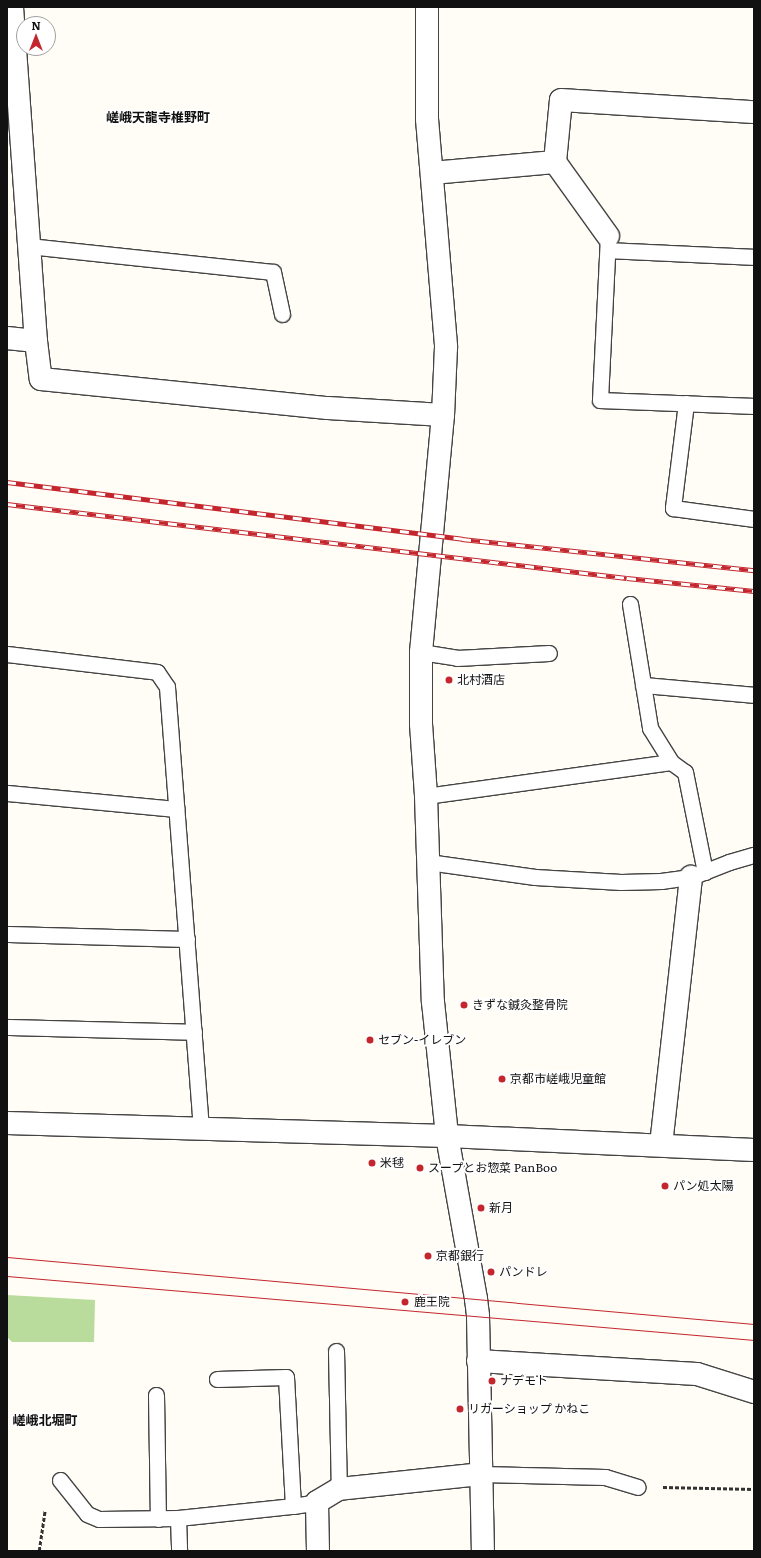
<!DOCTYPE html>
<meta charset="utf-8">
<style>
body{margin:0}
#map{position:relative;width:761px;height:1558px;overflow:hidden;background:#fffdf5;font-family:Literata,"Noto Sans JP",serif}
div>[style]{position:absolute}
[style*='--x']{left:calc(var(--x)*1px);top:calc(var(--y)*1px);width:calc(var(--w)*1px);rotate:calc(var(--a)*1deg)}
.forest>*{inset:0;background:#b9dc9c}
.path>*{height:2.5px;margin-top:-1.25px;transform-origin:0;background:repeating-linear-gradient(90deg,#333 0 4px,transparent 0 6px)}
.roads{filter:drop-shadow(1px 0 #444) drop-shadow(-1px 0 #444) drop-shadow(0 1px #444) drop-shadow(0 -1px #444)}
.lane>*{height:15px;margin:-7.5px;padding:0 7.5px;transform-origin:7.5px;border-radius:7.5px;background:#fff}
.street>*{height:22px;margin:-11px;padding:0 11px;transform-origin:11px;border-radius:11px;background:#fff}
.tram>*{height:1px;margin:-0.5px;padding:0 0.5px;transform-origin:0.5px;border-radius:0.5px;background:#c4262e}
.rail>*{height:4.5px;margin-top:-2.25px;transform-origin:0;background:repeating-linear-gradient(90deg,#fff 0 9px,#c4262e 0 18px);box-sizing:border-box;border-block:1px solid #c4262e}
.dots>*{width:11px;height:11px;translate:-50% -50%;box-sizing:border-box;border:2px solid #fff;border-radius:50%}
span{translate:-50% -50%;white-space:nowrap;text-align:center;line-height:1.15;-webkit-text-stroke:4px #fff;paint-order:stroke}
.poi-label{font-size:12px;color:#111}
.left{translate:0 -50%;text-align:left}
.neighbourhood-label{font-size:13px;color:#111;font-weight:700}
.frame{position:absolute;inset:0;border:8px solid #111;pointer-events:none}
.north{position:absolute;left:16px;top:16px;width:40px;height:40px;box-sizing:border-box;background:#fff;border:1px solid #a0a0a0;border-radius:50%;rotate:0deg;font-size:11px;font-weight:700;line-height:16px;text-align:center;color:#111}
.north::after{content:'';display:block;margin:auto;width:14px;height:18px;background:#c4262e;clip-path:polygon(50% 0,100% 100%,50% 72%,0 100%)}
</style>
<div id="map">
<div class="forest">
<div style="clip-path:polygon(7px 1295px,95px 1300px,94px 1342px,12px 1342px,7px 1337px)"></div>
</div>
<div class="path">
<div style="--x:663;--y:1487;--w:91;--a:1.3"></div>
<div style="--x:39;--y:1551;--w:41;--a:-81.7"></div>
</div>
<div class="roads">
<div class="lane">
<div style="--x:608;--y:236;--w:164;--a:92.8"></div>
<div style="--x:600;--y:400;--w:154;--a:2.2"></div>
<div style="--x:29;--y:246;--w:245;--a:6.1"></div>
<div style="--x:273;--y:272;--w:43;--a:77.9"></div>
<div style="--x:608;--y:250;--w:146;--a:2.7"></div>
<div style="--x:686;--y:403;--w:106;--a:97.1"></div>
<div style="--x:673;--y:508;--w:82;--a:7.7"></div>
<div style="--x:630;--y:604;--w:126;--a:80.8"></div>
<div style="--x:650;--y:728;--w:40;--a:58"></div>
<div style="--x:671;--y:762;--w:17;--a:36"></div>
<div style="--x:685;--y:772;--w:102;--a:78.7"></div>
<div style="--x:421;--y:652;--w:36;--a:9"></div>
<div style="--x:457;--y:658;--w:92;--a:-3.1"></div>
<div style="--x:7;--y:654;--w:151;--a:6.8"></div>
<div style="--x:157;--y:672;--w:18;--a:56"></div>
<div style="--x:167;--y:687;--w:443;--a:85.6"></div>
<div style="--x:643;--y:685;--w:111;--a:5.1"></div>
<div style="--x:7;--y:793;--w:170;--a:5.4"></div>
<div style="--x:426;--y:796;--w:247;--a:-7.9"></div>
<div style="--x:428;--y:862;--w:108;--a:8"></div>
<div style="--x:535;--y:877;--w:86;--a:3.3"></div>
<div style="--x:621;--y:882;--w:40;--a:-1.4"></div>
<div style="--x:661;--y:881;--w:30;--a:-8"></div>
<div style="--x:691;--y:877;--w:41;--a:-21.5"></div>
<div style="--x:729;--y:862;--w:26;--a:-16"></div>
<div style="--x:7;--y:934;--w:180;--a:1.6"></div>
<div style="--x:7;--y:1027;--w:187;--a:1.5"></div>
<div style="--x:336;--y:1351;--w:138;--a:88.8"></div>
<div style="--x:217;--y:1379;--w:69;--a:-1.7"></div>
<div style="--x:286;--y:1377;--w:129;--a:86.9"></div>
<div style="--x:156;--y:1395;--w:124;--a:89.1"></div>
<div style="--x:481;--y:1474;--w:124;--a:1.4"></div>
<div style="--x:605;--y:1477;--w:34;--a:17"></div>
<div style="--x:60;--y:1480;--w:43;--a:51.5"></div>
<div style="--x:87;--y:1514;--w:13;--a:23"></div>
<div style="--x:99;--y:1519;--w:79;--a:-0.7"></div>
<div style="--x:178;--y:1518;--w:116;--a:-6"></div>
<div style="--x:293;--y:1506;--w:24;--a:-9"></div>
<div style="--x:178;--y:1518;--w:33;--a:88"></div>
</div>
<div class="street">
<div style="--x:12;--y:7;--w:335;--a:85.9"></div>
<div style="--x:427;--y:7;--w:112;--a:90"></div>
<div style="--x:427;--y:119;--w:229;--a:85.2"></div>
<div style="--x:446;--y:347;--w:68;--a:92.5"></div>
<div style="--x:443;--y:415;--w:238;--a:95.3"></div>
<div style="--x:421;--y:652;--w:72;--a:90"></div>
<div style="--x:421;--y:724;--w:72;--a:86"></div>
<div style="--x:426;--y:796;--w:206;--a:88.1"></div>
<div style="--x:433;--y:1002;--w:135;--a:84"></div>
<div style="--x:447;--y:1136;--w:166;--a:79.9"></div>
<div style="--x:476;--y:1299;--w:17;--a:83"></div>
<div style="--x:478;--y:1316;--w:235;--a:88.8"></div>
<div style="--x:555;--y:162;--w:62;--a:-84.5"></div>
<div style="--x:561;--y:100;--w:193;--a:3.6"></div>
<div style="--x:432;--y:173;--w:123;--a:-5.1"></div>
<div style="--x:555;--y:162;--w:91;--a:54.4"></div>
<div style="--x:7;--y:338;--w:29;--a:6"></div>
<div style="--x:36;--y:341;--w:38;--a:83"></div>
<div style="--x:41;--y:379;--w:288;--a:5.8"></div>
<div style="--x:328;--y:408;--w:115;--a:3.5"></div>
<div style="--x:7;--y:1123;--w:440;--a:1.7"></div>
<div style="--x:447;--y:1136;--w:307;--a:2.6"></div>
<div style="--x:661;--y:1145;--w:270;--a:-83.6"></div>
<div style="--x:478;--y:1361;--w:219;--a:3.4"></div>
<div style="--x:697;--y:1374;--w:60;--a:17.5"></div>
<div style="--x:318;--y:1551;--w:49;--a:-91.2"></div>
<div style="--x:317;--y:1502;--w:26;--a:-31"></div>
<div style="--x:339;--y:1489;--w:143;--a:-6"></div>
</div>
</div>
<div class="tram">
<div style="--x:7;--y:1257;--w:750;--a:5.13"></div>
<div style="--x:7;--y:1276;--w:750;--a:4.9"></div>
</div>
<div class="rail">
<div style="--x:7;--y:482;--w:459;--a:7.1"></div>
<div style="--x:462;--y:539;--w:294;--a:6.1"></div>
<div style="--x:7;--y:504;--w:624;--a:6.81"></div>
<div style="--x:627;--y:578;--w:128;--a:5.8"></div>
</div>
<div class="dots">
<div style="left:449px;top:680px;background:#c4262e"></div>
<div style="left:464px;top:1005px;background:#c4262e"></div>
<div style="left:370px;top:1040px;background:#c4262e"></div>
<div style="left:502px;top:1079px;background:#c4262e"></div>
<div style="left:372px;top:1163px;background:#c4262e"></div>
<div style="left:420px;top:1168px;background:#c4262e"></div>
<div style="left:665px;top:1186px;background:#c4262e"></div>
<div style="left:481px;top:1208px;background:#c4262e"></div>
<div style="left:428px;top:1256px;background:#c4262e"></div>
<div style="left:491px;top:1272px;background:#c4262e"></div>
<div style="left:405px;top:1302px;background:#c4262e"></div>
<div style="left:492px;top:1381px;background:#c4262e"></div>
<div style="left:460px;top:1409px;background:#c4262e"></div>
</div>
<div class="poi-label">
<span class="left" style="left:457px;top:680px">北村酒店</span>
<span class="left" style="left:472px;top:1005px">きずな鍼灸整骨院</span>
<span class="left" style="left:378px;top:1040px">セブン-イレブン</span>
<span class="left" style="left:510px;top:1079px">京都市嵯峨児童館</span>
<span class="left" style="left:380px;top:1163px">米毬</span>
<span class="left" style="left:428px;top:1168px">スープとお惣菜 PanBoo</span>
<span class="left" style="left:673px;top:1186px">パン処太陽</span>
<span class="left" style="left:489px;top:1208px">新月</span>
<span class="left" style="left:436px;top:1256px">京都銀行</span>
<span class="left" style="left:499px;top:1272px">パンドレ</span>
<span class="left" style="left:414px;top:1302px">鹿王院</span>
<span class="left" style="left:500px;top:1381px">ナデモト</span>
<span class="left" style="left:468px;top:1409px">リガーショップ かねこ</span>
</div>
<div class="neighbourhood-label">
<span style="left:158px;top:117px">嵯峨天龍寺椎野町</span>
<span style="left:45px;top:1420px">嵯峨北堀町</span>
</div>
<div class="frame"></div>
<div class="north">N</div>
</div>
